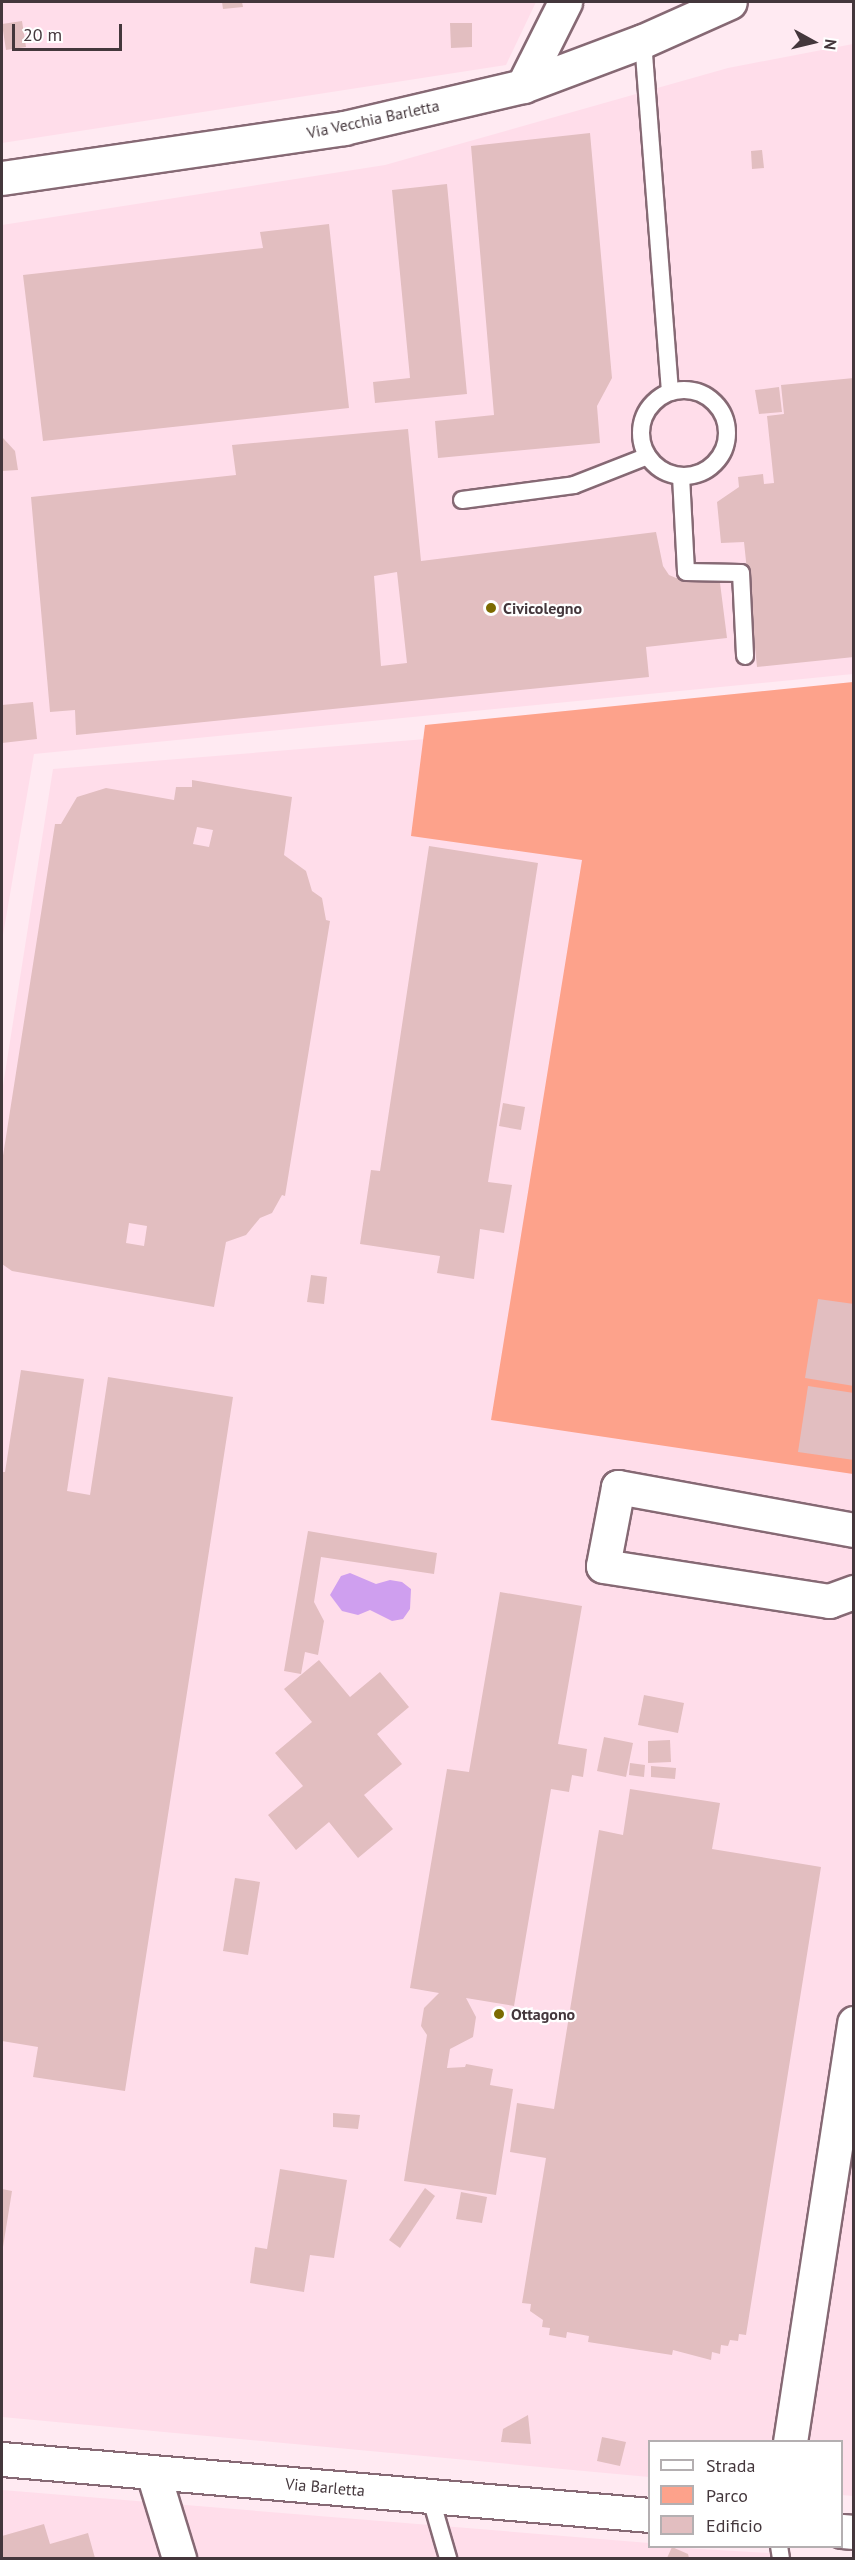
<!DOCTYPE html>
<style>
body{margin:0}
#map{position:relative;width:855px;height:2560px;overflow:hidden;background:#ffeaf2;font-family:"PT Sans",sans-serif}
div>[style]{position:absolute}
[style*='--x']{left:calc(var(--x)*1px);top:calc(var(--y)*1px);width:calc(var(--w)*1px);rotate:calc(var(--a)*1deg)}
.built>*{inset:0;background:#ffddea}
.green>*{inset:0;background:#fda28b}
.water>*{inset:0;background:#cf9fef}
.building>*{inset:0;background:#e2bec0}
.roads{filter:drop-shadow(2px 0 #866974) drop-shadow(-2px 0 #866974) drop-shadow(0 2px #866974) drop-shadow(0 -2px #866974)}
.lane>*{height:16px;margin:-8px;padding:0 8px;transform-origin:8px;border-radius:8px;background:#fff}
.lane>.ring{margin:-8px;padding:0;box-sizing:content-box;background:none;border:16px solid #fff;border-radius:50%}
.street>*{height:33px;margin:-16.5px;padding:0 16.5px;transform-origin:16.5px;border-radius:16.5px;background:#fff}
.secondary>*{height:33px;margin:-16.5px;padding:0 16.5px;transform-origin:16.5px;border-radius:16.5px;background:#fff}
.dots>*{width:16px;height:16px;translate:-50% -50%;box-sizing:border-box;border:3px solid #fff;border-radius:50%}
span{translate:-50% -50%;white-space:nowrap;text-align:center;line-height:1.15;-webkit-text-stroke:4.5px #fff;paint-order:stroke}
.street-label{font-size:16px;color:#44373c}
.poi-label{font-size:16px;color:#44373c;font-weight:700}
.left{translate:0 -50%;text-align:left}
.frame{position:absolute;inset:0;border:3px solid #44373c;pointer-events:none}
.legend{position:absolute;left:648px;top:2440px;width:195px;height:108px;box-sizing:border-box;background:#fff;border:2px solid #b4afb1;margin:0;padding:8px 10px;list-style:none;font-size:18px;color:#44373c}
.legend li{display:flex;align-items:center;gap:12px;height:30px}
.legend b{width:30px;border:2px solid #b4afb1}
.north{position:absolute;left:783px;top:12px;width:60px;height:60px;-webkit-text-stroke:4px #fff;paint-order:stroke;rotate:98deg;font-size:16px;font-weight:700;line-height:24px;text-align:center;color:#44373c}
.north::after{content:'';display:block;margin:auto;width:21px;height:27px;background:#44373c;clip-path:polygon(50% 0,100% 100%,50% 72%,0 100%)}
.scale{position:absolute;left:12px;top:24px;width:110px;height:27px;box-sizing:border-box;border:3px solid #44373c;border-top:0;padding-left:8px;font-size:18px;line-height:21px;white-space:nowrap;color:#44373c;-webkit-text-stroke:4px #fff;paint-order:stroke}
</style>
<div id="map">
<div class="built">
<div style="clip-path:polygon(2px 2px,536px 2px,506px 65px,2px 143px)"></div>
<div style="clip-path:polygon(853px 44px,853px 674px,34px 754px,2px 941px,2px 225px,385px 165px,728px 68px)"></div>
<div style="clip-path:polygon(853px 683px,853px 2496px,842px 2495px,842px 2442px,650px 2442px,649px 2477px,2px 2417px,2px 1092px,53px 769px,426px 739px)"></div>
<div style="clip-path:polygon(2px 2490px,649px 2543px,650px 2546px,787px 2554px,789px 2558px,2px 2558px)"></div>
</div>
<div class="green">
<div style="clip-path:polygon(853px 682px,853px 1474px,491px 1420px,582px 860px,411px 836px,425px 725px)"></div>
</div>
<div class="water">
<div style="clip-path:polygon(350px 1573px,376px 1584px,390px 1580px,402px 1582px,411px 1589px,410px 1609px,403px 1619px,392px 1621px,370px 1610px,358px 1615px,342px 1611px,330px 1595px,341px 1576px)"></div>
</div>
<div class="building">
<div style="clip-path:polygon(222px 2px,242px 2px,243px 7px,223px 9px)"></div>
<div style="clip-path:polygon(22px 21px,26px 47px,6px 50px,2px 24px)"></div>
<div style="clip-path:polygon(450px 23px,472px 23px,472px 47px,451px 48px)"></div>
<div style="clip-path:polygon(590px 133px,612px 378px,597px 406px,600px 443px,438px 458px,435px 421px,494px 415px,471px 146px)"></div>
<div style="clip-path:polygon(762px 150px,764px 168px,752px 169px,751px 151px)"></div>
<div style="clip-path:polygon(447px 184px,467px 394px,375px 403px,373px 382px,410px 378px,392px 190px)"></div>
<div style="clip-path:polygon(329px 224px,349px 408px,43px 441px,23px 275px,263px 248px,260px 232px)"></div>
<div style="clip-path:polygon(854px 378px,854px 657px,757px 667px,744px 542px,721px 543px,717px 502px,739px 487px,738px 477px,763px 474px,764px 484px,774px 483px,767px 416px,784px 414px,781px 385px)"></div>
<div style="clip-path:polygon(779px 387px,782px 412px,759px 414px,755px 390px)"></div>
<div style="clip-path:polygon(evenodd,408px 429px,421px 561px,656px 532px,663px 566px,669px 575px,676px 578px,719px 575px,727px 638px,646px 647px,649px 677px,76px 735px,75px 710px,50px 712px,31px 497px,236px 475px,232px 445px,408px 429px,397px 572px,407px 663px,381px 666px,374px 576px,397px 572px)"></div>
<div style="clip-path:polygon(2px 437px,15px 451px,18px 470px,2px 471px)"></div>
<div style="clip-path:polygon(33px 702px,37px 739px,2px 743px,2px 705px)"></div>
<div style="clip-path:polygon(evenodd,192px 780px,292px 797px,284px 855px,306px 871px,312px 891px,322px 898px,326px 920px,330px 921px,285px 1196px,282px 1195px,272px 1213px,260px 1218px,246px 1235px,226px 1242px,214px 1307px,12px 1271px,2px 1264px,2px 1162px,55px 824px,61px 824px,77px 797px,106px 788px,174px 800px,176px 787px,192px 787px,192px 780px,197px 827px,213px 830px,209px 847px,193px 844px,197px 827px,192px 780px,129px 1223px,147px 1226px,144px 1246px,126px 1243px,129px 1223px)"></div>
<div style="clip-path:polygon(429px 846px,538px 863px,488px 1182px,512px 1185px,504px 1233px,480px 1229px,474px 1279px,437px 1273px,440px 1256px,360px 1244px,371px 1170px,380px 1171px)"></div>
<div style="clip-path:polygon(503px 1103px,525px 1107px,521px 1130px,499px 1126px)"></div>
<div style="clip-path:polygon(311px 1275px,327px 1277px,324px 1304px,307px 1302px)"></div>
<div style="clip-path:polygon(818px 1299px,854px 1304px,854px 1386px,805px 1378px)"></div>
<div style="clip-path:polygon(21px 1370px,84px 1379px,67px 1491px,90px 1495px,108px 1377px,233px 1397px,125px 2091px,33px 2077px,38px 2047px,2px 2041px,2px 1472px,5px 1472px)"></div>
<div style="clip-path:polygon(808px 1386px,854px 1393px,854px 1460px,798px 1452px)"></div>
<div style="clip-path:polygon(308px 1531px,437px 1553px,434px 1574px,321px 1557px,314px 1602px,324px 1621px,318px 1655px,305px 1652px,301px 1674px,284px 1671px)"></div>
<div style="clip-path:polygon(500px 1592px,582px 1606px,558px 1744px,587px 1749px,583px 1777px,572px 1775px,569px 1792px,551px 1789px,514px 2006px,466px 1998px,476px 2017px,473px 2037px,450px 2049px,447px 2068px,465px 2067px,466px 2064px,493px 2069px,490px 2085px,513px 2089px,496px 2195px,404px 2181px,427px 2035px,421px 2026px,424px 2008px,439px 1993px,410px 1988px,447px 1769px,469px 1772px)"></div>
<div style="clip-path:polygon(319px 1660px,350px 1697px,380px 1672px,409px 1707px,377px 1734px,402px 1764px,364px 1795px,393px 1829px,358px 1858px,329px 1822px,296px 1850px,268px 1815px,303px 1786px,275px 1753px,312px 1722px,284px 1689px)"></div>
<div style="clip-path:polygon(644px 1695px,684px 1703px,678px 1733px,638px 1725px)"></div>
<div style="clip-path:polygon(604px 1737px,633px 1743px,626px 1777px,597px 1771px)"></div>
<div style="clip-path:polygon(670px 1740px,671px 1762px,648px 1763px,648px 1741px)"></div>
<div style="clip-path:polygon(630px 1763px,645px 1765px,644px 1777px,629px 1775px)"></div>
<div style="clip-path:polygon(651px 1766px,676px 1768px,675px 1779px,651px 1777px)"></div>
<div style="clip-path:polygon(630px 1789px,720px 1803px,712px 1849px,821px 1867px,746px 2335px,739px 2334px,738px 2341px,730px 2340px,728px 2346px,721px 2345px,720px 2354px,712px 2352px,711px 2360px,673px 2350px,672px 2355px,588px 2342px,589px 2336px,567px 2332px,566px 2338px,549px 2335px,550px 2328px,542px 2327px,543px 2320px,530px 2311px,531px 2304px,522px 2303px,546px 2158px,510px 2152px,517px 2103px,554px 2109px,599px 1830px,623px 1835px)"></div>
<div style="clip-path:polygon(235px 1878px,260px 1882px,248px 1955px,223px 1951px)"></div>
<div style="clip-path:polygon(333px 2113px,360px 2115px,358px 2129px,333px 2127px)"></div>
<div style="clip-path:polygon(280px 2169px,347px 2180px,334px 2258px,310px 2255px,304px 2292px,250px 2283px,255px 2247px,267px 2249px)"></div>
<div style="clip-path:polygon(425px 2188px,435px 2196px,400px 2248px,389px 2240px)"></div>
<div style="clip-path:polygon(2px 2189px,12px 2191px,3px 2247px,2px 2247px)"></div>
<div style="clip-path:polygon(461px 2192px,487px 2197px,482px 2223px,456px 2219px)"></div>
<div style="clip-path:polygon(528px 2415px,531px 2444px,501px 2442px,503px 2429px)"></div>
<div style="clip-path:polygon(602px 2437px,626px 2442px,620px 2466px,597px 2461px)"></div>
<div style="clip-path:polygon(44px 2524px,50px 2544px,88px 2533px,95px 2558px,2px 2558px,2px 2536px)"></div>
<div style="clip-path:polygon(672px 2547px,688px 2554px,689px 2558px,667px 2558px)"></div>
</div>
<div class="roads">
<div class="lane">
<div style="--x:643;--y:41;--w:352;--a:85.6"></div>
<div class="ring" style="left:641px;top:390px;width:70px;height:70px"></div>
<div style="--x:681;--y:476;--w:96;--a:87"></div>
<div style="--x:686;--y:572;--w:55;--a:1"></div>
<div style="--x:741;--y:573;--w:83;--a:87.2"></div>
<div style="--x:462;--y:500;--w:113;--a:-7.6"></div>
<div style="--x:574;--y:485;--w:79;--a:-21.4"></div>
<div style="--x:430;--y:2496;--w:65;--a:73.8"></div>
<div style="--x:779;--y:2546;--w:12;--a:81"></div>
</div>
<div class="street">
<div style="--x:523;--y:86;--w:94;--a:-63.4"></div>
<div style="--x:2;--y:178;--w:346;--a:-8.3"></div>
<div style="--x:344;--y:128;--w:184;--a:-13.2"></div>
<div style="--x:523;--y:86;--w:128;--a:-20.6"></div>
<div style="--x:643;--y:41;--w:95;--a:-24.1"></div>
<div style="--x:854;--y:1530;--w:240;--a:-169.7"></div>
<div style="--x:618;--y:1487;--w:80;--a:100.8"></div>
<div style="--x:603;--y:1566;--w:229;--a:8.8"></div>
<div style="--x:829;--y:1601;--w:27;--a:-20"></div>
<div style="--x:790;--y:2442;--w:424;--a:-81.3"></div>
<div style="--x:153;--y:2473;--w:89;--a:73"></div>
</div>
<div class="secondary">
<div style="--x:2;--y:2459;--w:650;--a:4.94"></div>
<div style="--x:842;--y:2531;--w:12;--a:5"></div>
</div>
</div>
<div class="dots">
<div style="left:491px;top:608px;background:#7c6a01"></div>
<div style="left:499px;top:2014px;background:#7c6a01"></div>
</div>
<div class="street-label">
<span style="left:373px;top:119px;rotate:-12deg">Via Vecchia Barletta</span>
<span style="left:325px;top:2487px;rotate:5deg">Via Barletta</span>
</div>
<div class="poi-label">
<span class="left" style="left:503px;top:608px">Civicolegno</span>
<span class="left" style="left:511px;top:2014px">Ottagono</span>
</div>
<div class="frame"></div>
<ul class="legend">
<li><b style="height:8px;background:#fff"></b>Strada</li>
<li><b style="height:16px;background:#fda28b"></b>Parco</li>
<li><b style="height:16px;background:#e2bec0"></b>Edificio</li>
</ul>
<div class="north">N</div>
<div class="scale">20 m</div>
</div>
